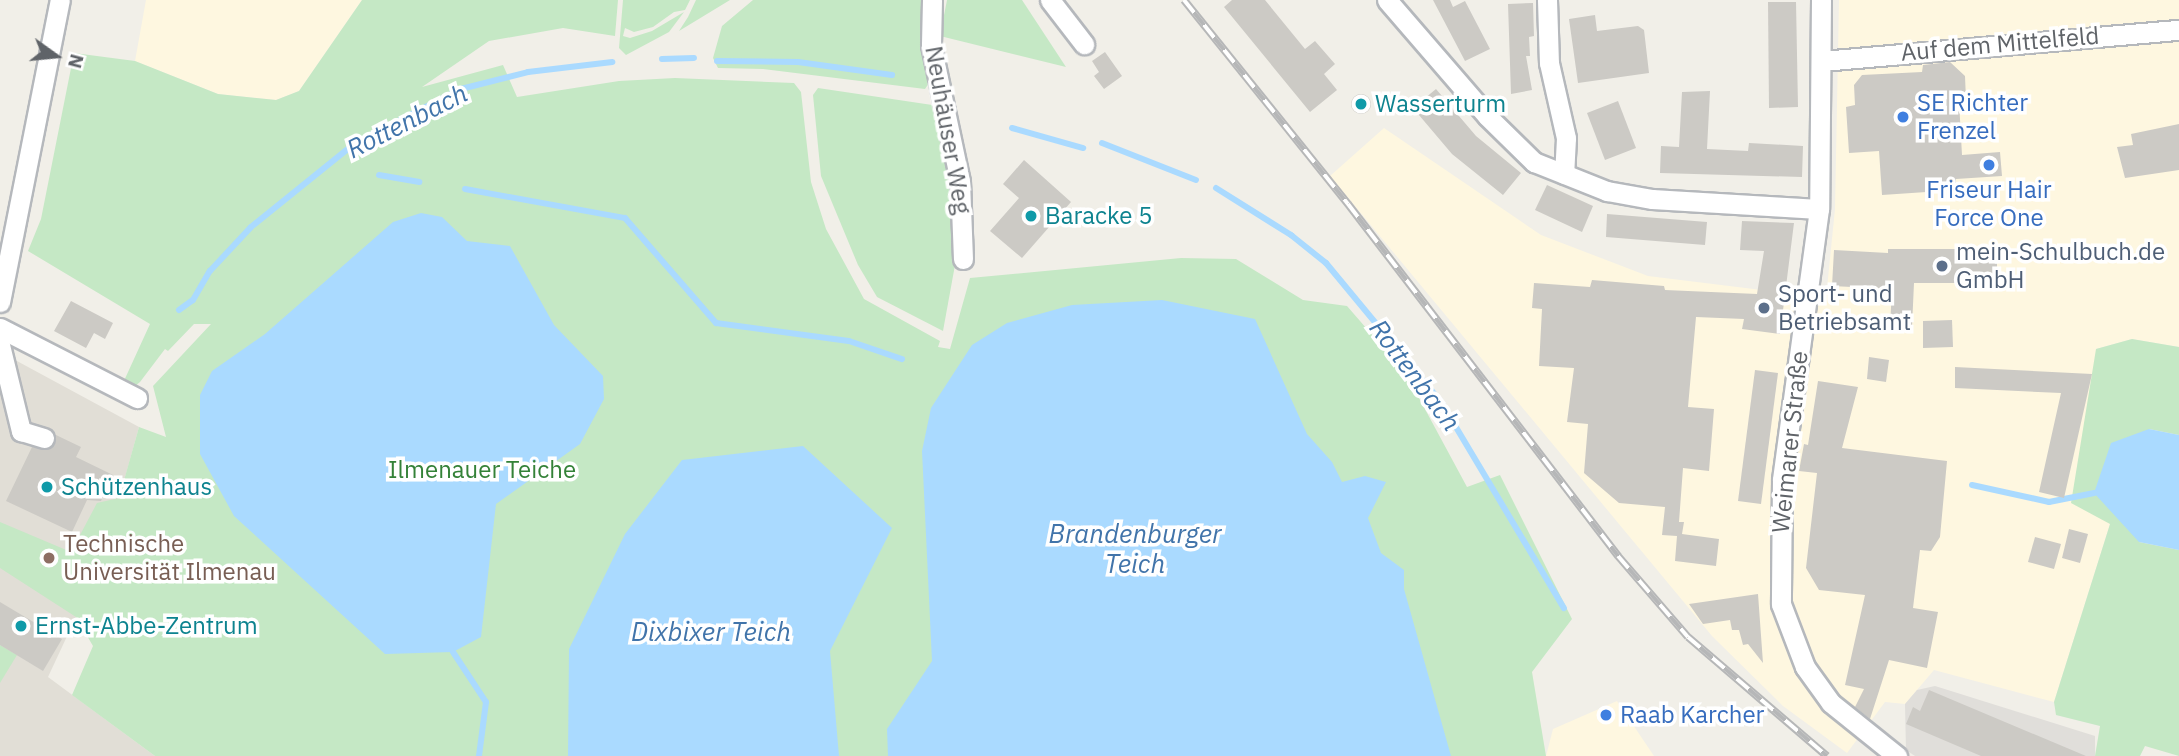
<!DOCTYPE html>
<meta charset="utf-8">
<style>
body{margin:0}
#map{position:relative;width:2179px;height:756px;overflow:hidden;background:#f1efe8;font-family:"IBM Plex Sans",sans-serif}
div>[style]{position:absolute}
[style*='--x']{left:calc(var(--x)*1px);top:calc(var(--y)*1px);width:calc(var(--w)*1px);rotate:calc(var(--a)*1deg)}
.commercial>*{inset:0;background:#fef7e0}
.industrial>*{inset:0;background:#e0deda}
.education>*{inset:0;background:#e1ded6}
.green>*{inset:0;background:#c5e8c5}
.water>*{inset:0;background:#aadaff}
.stream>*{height:6px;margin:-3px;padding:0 3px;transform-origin:3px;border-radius:3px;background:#aadaff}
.building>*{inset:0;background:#cccac5}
.round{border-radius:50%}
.roads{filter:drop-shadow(2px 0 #b5b8bc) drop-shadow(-2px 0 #b5b8bc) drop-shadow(0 2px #b5b8bc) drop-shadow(0 -2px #b5b8bc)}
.minor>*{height:19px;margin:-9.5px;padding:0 9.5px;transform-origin:9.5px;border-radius:9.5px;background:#fff}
.rail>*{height:8px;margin-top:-4px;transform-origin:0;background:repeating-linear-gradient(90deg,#fff 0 16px,#b6b7b8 0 32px);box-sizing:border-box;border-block:2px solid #b6b7b8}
.dots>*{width:19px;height:19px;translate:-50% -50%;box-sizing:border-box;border:4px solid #fff;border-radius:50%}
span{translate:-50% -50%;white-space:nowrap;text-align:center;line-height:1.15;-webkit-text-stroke:7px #fff;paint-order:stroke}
.street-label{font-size:24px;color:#5f6368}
.shop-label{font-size:24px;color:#366cbe}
.left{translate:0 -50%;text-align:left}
.culture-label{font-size:24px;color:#0d838f}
.service-label{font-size:24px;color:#4e5e75}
.park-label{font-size:24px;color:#348238}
.education-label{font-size:24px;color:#785e54}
.water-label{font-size:26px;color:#4174aa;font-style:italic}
.north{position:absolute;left:21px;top:21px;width:70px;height:70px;-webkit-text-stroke:5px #fff;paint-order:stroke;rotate:105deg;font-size:19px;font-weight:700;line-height:28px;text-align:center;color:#5f6368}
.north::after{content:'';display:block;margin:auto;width:24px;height:32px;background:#5f6368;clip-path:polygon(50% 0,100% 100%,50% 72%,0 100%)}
</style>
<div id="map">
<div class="commercial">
<div style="clip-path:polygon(146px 0,362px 0,299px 91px,276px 100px,218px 94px,135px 61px)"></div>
<div style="clip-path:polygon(1839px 0,2179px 0,2179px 347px,2132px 339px,2096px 349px,2110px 524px,2054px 702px,1934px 670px,1905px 704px,1885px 702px,1847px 753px,1783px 706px,1712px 636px,1330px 176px,1384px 128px,1541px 235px,1648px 276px,1826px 298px,1835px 209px)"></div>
<div style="clip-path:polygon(1617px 701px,1654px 756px,1546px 756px,1553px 729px)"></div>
</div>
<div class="industrial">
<div style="clip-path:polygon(1935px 686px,2095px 736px,2095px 756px,1915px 756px,1906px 750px,1905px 704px,1917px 690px)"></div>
</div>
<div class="education">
<div style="clip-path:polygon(4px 354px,139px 427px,119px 499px,76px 617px,48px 677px,155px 756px,0 756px,0 361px)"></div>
</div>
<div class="green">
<div style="clip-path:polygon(362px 0,618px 0,615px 36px,563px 28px,489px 41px,422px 87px,503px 65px,517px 97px,619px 81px,675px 78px,794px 83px,801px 92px,811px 182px,826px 229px,864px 299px,940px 341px,938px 347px,950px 349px,970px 278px,1181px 258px,1236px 259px,1303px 300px,1347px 306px,1393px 359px,1419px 398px,1467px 487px,1500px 475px,1572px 619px,1532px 672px,1546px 756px,155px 756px,72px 695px,93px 646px,76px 617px,0 568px,0 522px,71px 552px,97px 503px,119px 498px,139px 427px,166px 437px,153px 386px,211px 324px,194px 324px,168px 351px,165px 349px,140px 382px,134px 387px,123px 383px,150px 324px,28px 251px,41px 219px,74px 53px,135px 61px,218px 94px,276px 100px,299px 91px)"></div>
<div style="clip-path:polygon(623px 0,690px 0,685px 10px,674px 12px,653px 27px,634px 32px,625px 28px,623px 36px,630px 38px,652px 31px,684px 12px,669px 32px,626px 55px,619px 48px)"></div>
<div style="clip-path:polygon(696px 0,730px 0,679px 31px,688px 17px)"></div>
<div style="clip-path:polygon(753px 0,925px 0,929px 83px,925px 89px,763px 69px,718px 68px,713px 58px,722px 26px)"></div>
<div style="clip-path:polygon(947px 0,1022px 0,1066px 67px,940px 36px)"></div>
<div style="clip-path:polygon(818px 88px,939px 106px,954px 175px,957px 254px,943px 331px,877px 297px,858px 265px,821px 176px,813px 95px)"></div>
<div style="clip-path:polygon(2132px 339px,2179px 347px,2179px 435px,2149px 429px,2139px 542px,2179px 550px,2179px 756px,2145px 746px,2140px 756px,2095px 756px,2100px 726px,2056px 715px,2054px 702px,2110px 524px,2071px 503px,2096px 349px)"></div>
<div style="clip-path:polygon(0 645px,17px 655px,0 683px)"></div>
</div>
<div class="water">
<div style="clip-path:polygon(421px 213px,442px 217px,467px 241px,510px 246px,554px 325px,603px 376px,604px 399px,580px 444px,496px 504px,481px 637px,453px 652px,385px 654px,234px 516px,200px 454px,200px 395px,212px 371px,265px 334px,393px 222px)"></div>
<div style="clip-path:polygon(1162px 300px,1255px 319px,1307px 434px,1332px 462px,1342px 482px,1365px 476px,1386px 482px,1368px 518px,1381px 553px,1404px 570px,1404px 589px,1451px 756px,888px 756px,887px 729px,932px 661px,922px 451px,931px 408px,972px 345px,1007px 323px,1072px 305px)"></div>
<div style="clip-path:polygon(2149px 429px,2179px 435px,2179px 550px,2139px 542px,2094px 493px,2111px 443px)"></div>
<div style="clip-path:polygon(803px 446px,892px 528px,830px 651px,839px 756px,568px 756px,569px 649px,625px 534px,682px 460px)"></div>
</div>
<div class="stream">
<div style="--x:662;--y:59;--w:32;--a:-2"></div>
<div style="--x:717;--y:61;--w:81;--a:0.7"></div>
<div style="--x:798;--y:62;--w:95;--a:7.9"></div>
<div style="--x:1012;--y:128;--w:74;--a:15.7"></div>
<div style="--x:355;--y:143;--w:13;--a:51"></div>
<div style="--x:1102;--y:143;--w:101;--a:21.5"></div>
<div style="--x:379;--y:175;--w:41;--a:9.9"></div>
<div style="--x:1216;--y:188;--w:89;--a:32.1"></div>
<div style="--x:1291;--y:235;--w:45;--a:38.7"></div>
<div style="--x:1326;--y:263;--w:180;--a:50.4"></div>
<div style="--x:1441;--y:402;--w:240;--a:59.2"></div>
<div style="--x:465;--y:189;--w:163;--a:10.3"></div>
<div style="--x:625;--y:218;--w:139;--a:49.1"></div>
<div style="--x:716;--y:323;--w:134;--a:7.7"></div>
<div style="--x:849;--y:341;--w:56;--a:18.8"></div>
<div style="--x:179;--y:310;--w:17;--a:-36"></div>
<div style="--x:193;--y:300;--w:34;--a:-60"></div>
<div style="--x:210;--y:271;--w:60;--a:-47"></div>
<div style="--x:251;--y:227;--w:134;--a:-38.9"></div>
<div style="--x:355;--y:143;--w:119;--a:-27"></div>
<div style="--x:461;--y:89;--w:69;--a:-14.2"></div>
<div style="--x:528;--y:72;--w:85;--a:-6.8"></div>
<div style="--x:1972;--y:485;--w:79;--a:12.4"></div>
<div style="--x:2049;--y:502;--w:46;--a:-11.3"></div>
<div style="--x:453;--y:652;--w:60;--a:56.6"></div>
<div style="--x:486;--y:702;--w:54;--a:97.4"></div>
</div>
<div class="building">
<div style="clip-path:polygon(1232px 0,1265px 0,1305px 49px,1315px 41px,1335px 64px,1324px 74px,1337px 90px,1310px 112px,1224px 7px)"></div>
<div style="clip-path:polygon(1433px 0,1450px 0,1453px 7px,1465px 1px,1490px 49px,1465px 61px)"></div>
<div style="clip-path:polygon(1768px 2px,1796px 2px,1798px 107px,1769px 108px)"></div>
<div style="clip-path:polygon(1533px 3px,1534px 36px,1529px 37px,1530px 56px,1526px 56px,1532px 90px,1511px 94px,1508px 4px)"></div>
<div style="clip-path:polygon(1595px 15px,1597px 31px,1638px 26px,1644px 30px,1649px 73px,1578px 83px,1569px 19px)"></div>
<div style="clip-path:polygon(1105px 52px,1122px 76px,1104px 89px,1094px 76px,1099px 72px,1092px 61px)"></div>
<div style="clip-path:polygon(1950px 62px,1965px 76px,1966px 100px,1959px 101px,1962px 155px,2000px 152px,2002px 176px,1956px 179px,1956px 190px,1882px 195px,1879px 151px,1849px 153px,1846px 107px,1855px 105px,1854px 85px,1862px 75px,1922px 72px,1923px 65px)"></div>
<div style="clip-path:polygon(1436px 89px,1476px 136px,1521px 173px,1503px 195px,1452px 154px,1413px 108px)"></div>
<div style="clip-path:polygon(1710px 91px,1707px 149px,1748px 151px,1749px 143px,1803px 146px,1802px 177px,1660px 173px,1661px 146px,1679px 147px,1682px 92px)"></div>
<div class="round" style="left:1351px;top:94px;width:20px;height:20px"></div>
<div style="clip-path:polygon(1618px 101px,1636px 148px,1605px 160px,1587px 113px)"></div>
<div style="clip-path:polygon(2179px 124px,2179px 170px,2125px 178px,2117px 147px,2133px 145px,2131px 134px)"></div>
<div style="clip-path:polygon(1024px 160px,1071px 202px,1022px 258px,990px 231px,1019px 198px,1003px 184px)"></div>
<div style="clip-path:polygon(1547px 185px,1593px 206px,1582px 232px,1535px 210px)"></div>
<div style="clip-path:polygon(1607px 214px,1707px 222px,1705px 245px,1606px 237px)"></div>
<div style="clip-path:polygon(1742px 221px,1794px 223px,1780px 334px,1742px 329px,1744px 319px,1696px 317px,1688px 407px,1714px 409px,1709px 471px,1683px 468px,1679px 522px,1684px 522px,1682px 534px,1719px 539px,1716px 566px,1675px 561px,1677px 536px,1662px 535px,1665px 507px,1619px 503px,1584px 473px,1588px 424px,1567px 422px,1574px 368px,1539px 366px,1542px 309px,1532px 308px,1534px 283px,1590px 287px,1592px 280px,1664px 286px,1665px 290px,1757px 294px,1764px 251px,1740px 250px)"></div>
<div style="clip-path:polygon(1888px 249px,1997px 249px,1997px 283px,1914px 283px,1912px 327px,1890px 326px,1892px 289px,1832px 286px,1834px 250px,1888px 253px)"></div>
<div style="clip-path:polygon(71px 301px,113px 323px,105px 339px,94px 333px,86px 348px,54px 331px)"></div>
<div style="clip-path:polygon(1952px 320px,1953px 347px,1923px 348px,1923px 321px)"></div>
<div style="clip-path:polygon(1869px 357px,1889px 360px,1886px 382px,1867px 379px)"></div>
<div style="clip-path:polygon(1955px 367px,2092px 374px,2064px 498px,2039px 492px,2061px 393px,1955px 388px)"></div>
<div style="clip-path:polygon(1755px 370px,1778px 373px,1761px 504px,1738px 501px)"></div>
<div style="clip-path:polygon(1818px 381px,1858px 387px,1842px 448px,1947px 461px,1940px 537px,1931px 551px,1920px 550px,1913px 608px,1938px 612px,1927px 668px,1889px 660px,1870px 719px,1855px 707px,1864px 689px,1845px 685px,1865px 595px,1819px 590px,1806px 568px,1817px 473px,1799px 471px,1804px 444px,1808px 445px)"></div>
<div style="clip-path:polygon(56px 435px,81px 447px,76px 457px,113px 475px,101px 501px,87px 500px,72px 532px,6px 501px,32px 447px,47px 450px)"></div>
<div style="clip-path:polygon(2069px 529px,2088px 534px,2080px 563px,2062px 558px)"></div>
<div style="clip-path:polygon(2035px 537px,2061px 544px,2054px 569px,2028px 562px)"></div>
<div style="clip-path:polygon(1758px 594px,1763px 663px,1748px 644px,1743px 645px,1739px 630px,1732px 630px,1730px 620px,1703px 624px,1689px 604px)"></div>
<div style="clip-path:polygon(0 602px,62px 639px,43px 671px,0 645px)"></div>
<div style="clip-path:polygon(1929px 690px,2086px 756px,1981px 756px,1906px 724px,1913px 707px,1920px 711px)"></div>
</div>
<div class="roads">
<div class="minor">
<div style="--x:932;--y:0;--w:45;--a:91.3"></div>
<div style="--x:931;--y:45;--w:139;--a:78"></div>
<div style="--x:960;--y:181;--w:78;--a:87.8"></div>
<div style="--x:1050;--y:0;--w:56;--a:52.3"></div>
<div style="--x:1387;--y:0;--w:153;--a:49.2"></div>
<div style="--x:1487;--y:116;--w:66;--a:44.4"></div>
<div style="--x:1534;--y:162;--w:79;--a:21.7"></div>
<div style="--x:1607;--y:191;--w:46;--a:10.1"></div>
<div style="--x:1652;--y:199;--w:167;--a:3.4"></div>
<div style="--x:1547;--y:0;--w:63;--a:88.2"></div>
<div style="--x:1549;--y:63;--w:77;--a:77.2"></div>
<div style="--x:1566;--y:138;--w:36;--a:93"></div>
<div style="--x:1821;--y:0;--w:209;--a:90.5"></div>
<div style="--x:1819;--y:209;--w:274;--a:97.8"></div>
<div style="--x:1782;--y:480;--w:124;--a:90.5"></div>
<div style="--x:1781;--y:604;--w:67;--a:69.1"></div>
<div style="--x:1805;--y:667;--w:44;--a:54.2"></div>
<div style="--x:1831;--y:703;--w:85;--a:38.8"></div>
<div style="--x:1822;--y:61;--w:358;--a:-5"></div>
<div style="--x:0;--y:302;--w:308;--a:-78.8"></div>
<div style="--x:0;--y:328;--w:154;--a:27.1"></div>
<div style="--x:0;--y:345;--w:89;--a:76.3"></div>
<div style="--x:21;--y:431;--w:24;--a:17"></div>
</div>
</div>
<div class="rail">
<div style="--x:1184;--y:0;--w:262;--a:51.2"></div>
<div style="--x:1348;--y:204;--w:444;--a:52.5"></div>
<div style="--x:1618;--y:556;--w:107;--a:49.2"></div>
<div style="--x:1688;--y:637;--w:183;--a:40.6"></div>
</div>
<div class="dots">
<div style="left:1361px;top:104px;background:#0f9aa8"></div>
<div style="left:1903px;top:117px;background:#3f7fe0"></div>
<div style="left:1989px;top:165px;background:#3f7fe0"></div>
<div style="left:1031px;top:216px;background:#0f9aa8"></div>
<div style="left:1942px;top:266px;background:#5c6f8a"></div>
<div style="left:1764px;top:308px;background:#5c6f8a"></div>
<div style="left:47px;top:487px;background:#0f9aa8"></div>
<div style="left:49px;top:558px;background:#8d6e63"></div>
<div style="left:21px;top:626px;background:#0f9aa8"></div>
<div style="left:1606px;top:715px;background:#3f7fe0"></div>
</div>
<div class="street-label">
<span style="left:2000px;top:44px;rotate:-5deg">Auf dem Mittelfeld</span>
<span style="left:948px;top:130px;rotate:80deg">Neuhäuser Weg</span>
<span style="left:1790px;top:442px;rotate:-84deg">Weimarer Straße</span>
</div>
<div class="shop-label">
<span class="left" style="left:1917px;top:117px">SE Richter<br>Frenzel</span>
<span style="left:1989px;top:204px">Friseur Hair<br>Force One</span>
<span class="left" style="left:1620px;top:715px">Raab Karcher</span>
</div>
<div class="culture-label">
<span class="left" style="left:1375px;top:104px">Wasserturm</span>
<span class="left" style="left:1045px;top:216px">Baracke 5</span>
<span class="left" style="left:61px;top:487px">Schützenhaus</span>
<span class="left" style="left:35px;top:626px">Ernst-Abbe-Zentrum</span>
</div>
<div class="service-label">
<span class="left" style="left:1956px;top:266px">mein-Schulbuch.de<br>GmbH</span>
<span class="left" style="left:1778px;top:308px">Sport- und<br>Betriebsamt</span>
</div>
<div class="park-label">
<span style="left:482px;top:470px">Ilmenauer Teiche</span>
</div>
<div class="education-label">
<span class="left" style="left:63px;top:558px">Technische<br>Universität Ilmenau</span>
</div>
<div class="water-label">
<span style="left:407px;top:121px;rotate:-27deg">Rottenbach</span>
<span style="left:1415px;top:375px;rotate:53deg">Rottenbach</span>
<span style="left:1135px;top:549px">Brandenburger<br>Teich</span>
<span style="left:711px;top:632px">Dixbixer Teich</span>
</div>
<div class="north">N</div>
</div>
